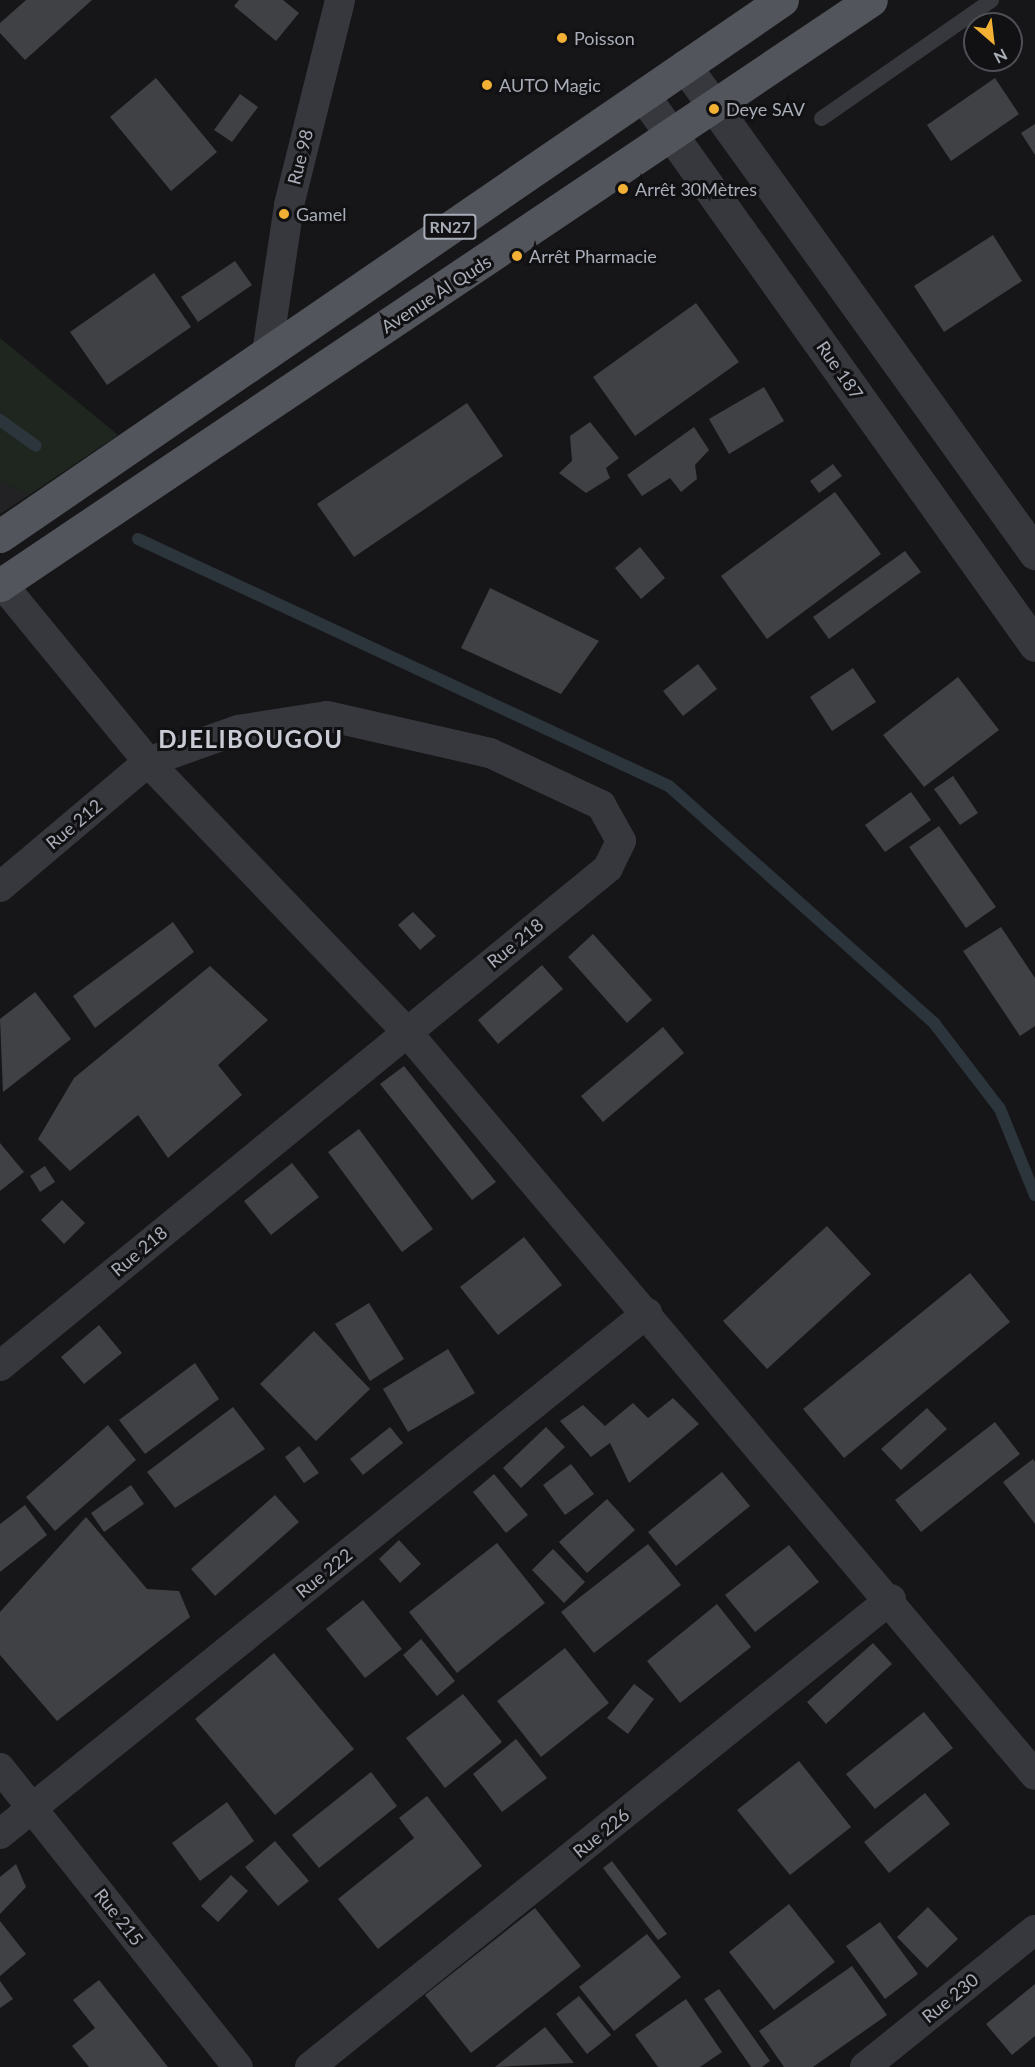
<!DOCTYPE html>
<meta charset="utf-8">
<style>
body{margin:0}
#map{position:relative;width:1035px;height:2067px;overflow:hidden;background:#161618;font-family:Lato,sans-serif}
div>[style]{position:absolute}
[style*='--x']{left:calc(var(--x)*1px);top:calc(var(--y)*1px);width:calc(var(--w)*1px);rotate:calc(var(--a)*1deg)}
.built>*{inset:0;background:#222225}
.green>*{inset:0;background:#1e261f}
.stream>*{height:12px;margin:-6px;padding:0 6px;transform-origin:6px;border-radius:6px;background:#2c353c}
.building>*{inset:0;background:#404145}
.service>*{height:15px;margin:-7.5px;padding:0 7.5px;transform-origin:7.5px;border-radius:7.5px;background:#37383d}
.minor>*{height:30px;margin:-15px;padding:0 15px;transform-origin:15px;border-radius:15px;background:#37383d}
.tertiary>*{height:33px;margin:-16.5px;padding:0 16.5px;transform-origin:16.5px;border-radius:16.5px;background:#37383d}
.primary>*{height:33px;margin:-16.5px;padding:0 16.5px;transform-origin:16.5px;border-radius:16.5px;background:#53555c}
.dots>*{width:16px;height:16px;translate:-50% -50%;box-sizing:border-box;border:3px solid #111113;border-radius:50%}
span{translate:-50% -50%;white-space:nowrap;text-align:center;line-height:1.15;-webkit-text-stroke:6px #111113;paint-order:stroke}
.shield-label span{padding:2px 4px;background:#111113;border:2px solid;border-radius:4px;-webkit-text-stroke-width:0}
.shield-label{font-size:16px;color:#a8adb8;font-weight:700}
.poi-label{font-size:18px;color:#a8adb8}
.left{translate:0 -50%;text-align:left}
.street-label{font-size:18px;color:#a8adb8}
.district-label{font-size:24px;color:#c9ccd4;font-weight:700;letter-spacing:1.5px}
.north{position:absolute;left:963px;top:12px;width:60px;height:60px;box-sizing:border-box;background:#111113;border:2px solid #4d4f55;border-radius:50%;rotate:152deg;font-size:16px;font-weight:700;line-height:24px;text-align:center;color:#a8adb8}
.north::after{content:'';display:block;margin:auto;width:21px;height:27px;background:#f2b134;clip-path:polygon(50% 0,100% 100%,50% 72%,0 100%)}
</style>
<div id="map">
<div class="built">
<div style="clip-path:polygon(0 481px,29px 495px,0 514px)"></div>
</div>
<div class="green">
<div style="clip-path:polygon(0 338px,118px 435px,29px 495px,0 481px)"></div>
</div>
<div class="stream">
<div style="--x:0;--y:420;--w:44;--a:35.8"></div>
<div style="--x:138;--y:539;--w:586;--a:24.95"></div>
<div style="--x:669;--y:786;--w:356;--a:41.8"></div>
<div style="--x:934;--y:1023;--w:108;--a:52.5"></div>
<div style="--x:1000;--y:1109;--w:93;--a:67.9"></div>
</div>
<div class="building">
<div style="clip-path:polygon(26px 0,92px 0,25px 60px,0 33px,0 23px)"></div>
<div style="clip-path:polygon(239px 0,283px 0,299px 13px,276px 41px,234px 6px)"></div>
<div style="clip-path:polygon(156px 78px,217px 152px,171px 191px,110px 117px)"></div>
<div style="clip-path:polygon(995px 78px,1019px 114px,951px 161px,927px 125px)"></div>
<div style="clip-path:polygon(240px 94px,258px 107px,232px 142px,214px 130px)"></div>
<div style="clip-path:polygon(1035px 124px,1035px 155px,1021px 133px)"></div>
<div style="clip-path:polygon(993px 235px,1022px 281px,944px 332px,914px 286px)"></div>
<div style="clip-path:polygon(235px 261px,252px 285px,198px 322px,181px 297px)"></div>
<div style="clip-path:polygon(154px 273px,191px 327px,107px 385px,70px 332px)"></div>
<div style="clip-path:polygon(696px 303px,739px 362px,635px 436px,593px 377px)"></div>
<div style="clip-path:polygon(764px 387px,784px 421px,729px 454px,709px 419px)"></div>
<div style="clip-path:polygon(467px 403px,503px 456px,354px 557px,317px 504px)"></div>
<div style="clip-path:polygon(590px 422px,619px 458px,606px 468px,610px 478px,586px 493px,559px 473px,572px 461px,570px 436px)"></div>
<div style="clip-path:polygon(694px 427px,709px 450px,695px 465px,697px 479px,681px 492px,670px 478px,642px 496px,627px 475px)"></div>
<div style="clip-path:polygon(833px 464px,842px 476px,819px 493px,810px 481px)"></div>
<div style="clip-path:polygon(835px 492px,881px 554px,767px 639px,721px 576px)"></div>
<div style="clip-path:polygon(640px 547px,665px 578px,641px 599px,615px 568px)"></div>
<div style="clip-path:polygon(905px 551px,921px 572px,829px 639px,813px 617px)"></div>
<div style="clip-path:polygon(490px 588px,599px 641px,561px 694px,461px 648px)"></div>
<div style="clip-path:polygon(698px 664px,717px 689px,683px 716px,663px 691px)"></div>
<div style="clip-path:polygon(853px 668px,876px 702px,832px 731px,810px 697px)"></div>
<div style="clip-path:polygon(958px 677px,999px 730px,924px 787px,883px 735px)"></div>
<div style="clip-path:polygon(953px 776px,978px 813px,960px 825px,934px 789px)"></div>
<div style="clip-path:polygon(911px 792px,931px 820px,885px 852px,865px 825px)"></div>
<div style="clip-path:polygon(939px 826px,996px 907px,966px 928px,909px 847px)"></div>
<div style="clip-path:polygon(413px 912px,436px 936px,420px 950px,398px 925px)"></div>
<div style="clip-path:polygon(173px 922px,194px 952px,95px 1028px,73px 996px)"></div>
<div style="clip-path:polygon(1001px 927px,1035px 978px,1035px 1026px,1020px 1036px,963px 951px)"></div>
<div style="clip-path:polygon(593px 934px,652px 1000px,627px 1023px,568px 957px)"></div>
<div style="clip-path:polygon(542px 965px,563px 989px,498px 1044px,478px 1020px)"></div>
<div style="clip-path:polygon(210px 966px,268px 1020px,218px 1065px,242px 1095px,168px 1158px,138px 1115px,70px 1171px,38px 1139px,74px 1078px)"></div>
<div style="clip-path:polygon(35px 992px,71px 1039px,3px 1092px,0 1019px)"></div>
<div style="clip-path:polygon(663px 1027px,684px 1053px,603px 1122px,581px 1096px)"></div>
<div style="clip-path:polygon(404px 1066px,496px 1182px,472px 1200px,380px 1084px)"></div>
<div style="clip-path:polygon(359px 1129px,433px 1229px,402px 1252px,328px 1152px)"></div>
<div style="clip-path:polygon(0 1143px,24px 1172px,0 1191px)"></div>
<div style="clip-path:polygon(292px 1163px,319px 1197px,271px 1235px,244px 1201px)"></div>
<div style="clip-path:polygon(45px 1166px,55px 1182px,40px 1192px,30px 1176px)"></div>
<div style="clip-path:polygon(62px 1200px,85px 1223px,64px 1244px,41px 1220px)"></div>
<div style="clip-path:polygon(827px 1226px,871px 1274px,767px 1369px,723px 1321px)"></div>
<div style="clip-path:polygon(524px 1237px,562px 1285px,498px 1335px,460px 1287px)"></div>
<div style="clip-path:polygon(970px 1273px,1010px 1322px,844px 1458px,803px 1409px)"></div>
<div style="clip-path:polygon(369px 1303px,404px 1359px,370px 1381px,335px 1324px)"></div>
<div style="clip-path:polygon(99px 1325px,122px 1353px,84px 1384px,61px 1357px)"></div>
<div style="clip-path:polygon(314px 1331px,370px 1389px,316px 1441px,260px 1384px)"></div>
<div style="clip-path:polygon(448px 1349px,475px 1393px,408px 1432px,383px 1389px)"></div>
<div style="clip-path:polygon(195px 1363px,219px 1399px,145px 1454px,119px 1420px)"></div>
<div style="clip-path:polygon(673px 1398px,699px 1424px,629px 1483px,610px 1443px,591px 1457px,560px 1421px,583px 1405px,605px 1426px,633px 1403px,648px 1418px)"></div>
<div style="clip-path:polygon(233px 1407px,265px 1449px,175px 1508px,147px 1472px)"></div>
<div style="clip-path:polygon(927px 1408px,947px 1429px,901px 1470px,881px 1449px)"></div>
<div style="clip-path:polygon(995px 1422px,1020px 1454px,921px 1532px,895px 1500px)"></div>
<div style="clip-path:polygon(108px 1425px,136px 1460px,55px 1531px,26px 1497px)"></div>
<div style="clip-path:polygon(390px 1427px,403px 1443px,363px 1475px,350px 1459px)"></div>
<div style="clip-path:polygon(546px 1427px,565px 1447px,521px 1488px,503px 1468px)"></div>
<div style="clip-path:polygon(299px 1446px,319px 1473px,304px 1483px,285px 1457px)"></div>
<div style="clip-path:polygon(1033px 1459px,1035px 1462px,1035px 1524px,1003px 1482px)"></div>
<div style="clip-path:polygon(571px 1464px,594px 1494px,565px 1515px,543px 1485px)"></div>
<div style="clip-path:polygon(722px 1472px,750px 1506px,676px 1566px,648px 1532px)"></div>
<div style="clip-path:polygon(494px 1474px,528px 1515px,506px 1533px,473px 1492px)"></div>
<div style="clip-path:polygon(131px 1485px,144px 1504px,104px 1532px,91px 1513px)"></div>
<div style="clip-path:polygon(275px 1495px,299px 1522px,215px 1596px,191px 1569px)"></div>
<div style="clip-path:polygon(607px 1499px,635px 1530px,587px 1573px,559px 1542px)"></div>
<div style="clip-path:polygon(25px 1505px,47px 1535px,0 1572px,0 1524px)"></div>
<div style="clip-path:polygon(86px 1517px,147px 1589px,179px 1591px,190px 1617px,57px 1721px,0 1655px,0 1612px)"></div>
<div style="clip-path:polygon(399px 1540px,421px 1564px,400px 1583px,379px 1559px)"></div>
<div style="clip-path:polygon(497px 1543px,545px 1603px,457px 1673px,409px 1612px)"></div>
<div style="clip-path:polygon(648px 1544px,681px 1585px,594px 1653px,561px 1612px)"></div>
<div style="clip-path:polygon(789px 1545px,819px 1582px,755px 1632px,725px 1595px)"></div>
<div style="clip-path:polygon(553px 1549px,585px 1582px,564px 1603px,532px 1570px)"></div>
<div style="clip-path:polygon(363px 1600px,402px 1649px,365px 1678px,326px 1629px)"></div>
<div style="clip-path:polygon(717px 1604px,751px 1647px,680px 1703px,647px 1661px)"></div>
<div style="clip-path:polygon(421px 1639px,455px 1681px,437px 1696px,403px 1655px)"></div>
<div style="clip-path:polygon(873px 1643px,892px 1664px,826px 1724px,807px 1702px)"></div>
<div style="clip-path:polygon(565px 1648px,609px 1703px,541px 1757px,497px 1701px)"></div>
<div style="clip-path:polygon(274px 1653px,354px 1749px,275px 1815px,195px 1719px)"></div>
<div style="clip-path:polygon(634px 1684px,654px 1699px,628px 1734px,607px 1718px)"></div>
<div style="clip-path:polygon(463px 1694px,502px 1742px,445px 1788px,406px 1738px)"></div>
<div style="clip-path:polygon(924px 1712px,953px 1748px,875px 1809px,846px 1774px)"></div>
<div style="clip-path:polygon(516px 1739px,547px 1778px,502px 1812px,473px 1774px)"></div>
<div style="clip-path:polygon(799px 1761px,851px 1827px,790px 1875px,737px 1810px)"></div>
<div style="clip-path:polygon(371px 1772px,397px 1806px,319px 1868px,292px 1835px)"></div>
<div style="clip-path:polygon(925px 1793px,950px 1824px,889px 1873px,864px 1842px)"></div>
<div style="clip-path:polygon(427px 1796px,482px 1866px,378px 1949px,338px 1899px,414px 1838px,399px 1818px)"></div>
<div style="clip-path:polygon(227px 1802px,254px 1841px,200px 1881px,172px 1843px)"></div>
<div style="clip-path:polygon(275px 1841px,309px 1881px,278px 1906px,245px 1867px)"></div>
<div style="clip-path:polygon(612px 1861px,667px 1934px,658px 1940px,603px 1868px)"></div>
<div style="clip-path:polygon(16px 1864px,26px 1887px,0 1914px,0 1877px)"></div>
<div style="clip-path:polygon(231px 1875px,248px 1891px,218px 1922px,201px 1906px)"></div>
<div style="clip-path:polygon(789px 1904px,835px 1962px,774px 2010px,729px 1952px)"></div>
<div style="clip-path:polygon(928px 1907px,958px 1939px,927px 1968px,897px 1937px)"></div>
<div style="clip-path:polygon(535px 1908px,581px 1966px,471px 2053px,425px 1995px)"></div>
<div style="clip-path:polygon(0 1921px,26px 1954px,0 1976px)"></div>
<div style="clip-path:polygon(880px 1922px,918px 1974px,885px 1999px,846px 1946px)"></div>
<div style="clip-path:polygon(647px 1934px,681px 1977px,614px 2031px,579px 1987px)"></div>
<div style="clip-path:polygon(852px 1966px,887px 2015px,813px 2067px,784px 2067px,759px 2031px)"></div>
<div style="clip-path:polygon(99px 1980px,168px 2067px,89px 2067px,72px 2046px,95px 2028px,73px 2000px)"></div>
<div style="clip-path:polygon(0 1981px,13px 1999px,0 2008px)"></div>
<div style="clip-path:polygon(1035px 1984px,1035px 2036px,1012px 2055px,986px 2024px)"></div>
<div style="clip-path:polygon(719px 1989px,770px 2061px,762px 2067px,751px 2067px,704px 1999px)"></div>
<div style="clip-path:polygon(579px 1996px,611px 2035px,587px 2054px,556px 2014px)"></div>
<div style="clip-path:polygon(686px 1999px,722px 2052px,700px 2067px,658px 2067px,635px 2035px)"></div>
<div style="clip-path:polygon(545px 2027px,574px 2063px,495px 2067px)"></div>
</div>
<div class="service">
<div style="--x:821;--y:118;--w:207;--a:-34.8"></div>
</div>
<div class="minor">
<div style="--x:267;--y:353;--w:150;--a:-81.5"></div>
<div style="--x:289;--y:205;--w:211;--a:-76"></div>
<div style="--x:2;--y:584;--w:230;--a:50.6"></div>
<div style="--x:148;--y:762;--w:373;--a:46.2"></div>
<div style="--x:406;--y:1031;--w:974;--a:49.79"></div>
<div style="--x:0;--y:887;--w:194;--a:-40.2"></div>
<div style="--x:148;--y:762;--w:96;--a:-19.6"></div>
<div style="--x:238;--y:730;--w:90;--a:-8.9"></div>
<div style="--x:327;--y:716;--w:167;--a:12.8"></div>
<div style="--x:490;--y:753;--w:123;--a:25.1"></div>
<div style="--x:601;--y:805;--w:41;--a:60.9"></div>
<div style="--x:621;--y:841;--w:30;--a:116"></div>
<div style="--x:608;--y:868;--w:786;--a:140.68"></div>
<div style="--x:0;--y:1768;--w:382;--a:51.5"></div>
<div style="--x:0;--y:1834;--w:831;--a:-38.84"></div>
<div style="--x:310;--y:2067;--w:746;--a:-38.85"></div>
<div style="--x:865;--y:2067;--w:218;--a:-38.9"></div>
</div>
<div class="tertiary">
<div style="--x:685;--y:66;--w:600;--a:54.3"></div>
<div style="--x:643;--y:95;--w:675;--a:54.52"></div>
</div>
<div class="primary">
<div style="--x:0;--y:536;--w:948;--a:-34.43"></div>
<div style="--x:0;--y:585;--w:1049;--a:-33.89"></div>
</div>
<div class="dots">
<div style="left:562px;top:38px;background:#f2b134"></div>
<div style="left:487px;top:85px;background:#f2b134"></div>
<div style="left:714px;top:109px;background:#f2b134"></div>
<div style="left:623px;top:189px;background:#f2b134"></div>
<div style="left:284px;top:214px;background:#f2b134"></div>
<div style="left:517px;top:256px;background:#f2b134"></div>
</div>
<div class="shield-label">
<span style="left:450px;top:227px">RN27</span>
</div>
<div class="poi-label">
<span class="left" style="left:574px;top:38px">Poisson</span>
<span class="left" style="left:499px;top:85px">AUTO Magic</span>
<span class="left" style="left:726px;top:109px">Deye SAV</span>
<span class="left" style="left:635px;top:189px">Arrêt 30Mètres</span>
<span class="left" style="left:296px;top:214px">Gamel</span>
<span class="left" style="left:529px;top:256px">Arrêt Pharmacie</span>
</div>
<div class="street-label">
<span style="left:300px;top:157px;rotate:-76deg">Rue 98</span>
<span style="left:436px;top:294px;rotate:-33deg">Avenue Al Quds</span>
<span style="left:840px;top:370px;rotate:55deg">Rue 187</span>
<span style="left:74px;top:824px;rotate:-40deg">Rue 212</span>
<span style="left:515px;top:943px;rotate:-39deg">Rue 218</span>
<span style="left:139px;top:1251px;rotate:-40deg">Rue 218</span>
<span style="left:324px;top:1573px;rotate:-39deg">Rue 222</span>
<span style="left:601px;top:1833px;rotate:-39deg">Rue 226</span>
<span style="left:119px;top:1917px;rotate:52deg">Rue 215</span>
<span style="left:950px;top:1998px;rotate:-39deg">Rue 230</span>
</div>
<div class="district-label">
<span style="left:251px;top:739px">DJELIBOUGOU</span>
</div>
<div class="north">N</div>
</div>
